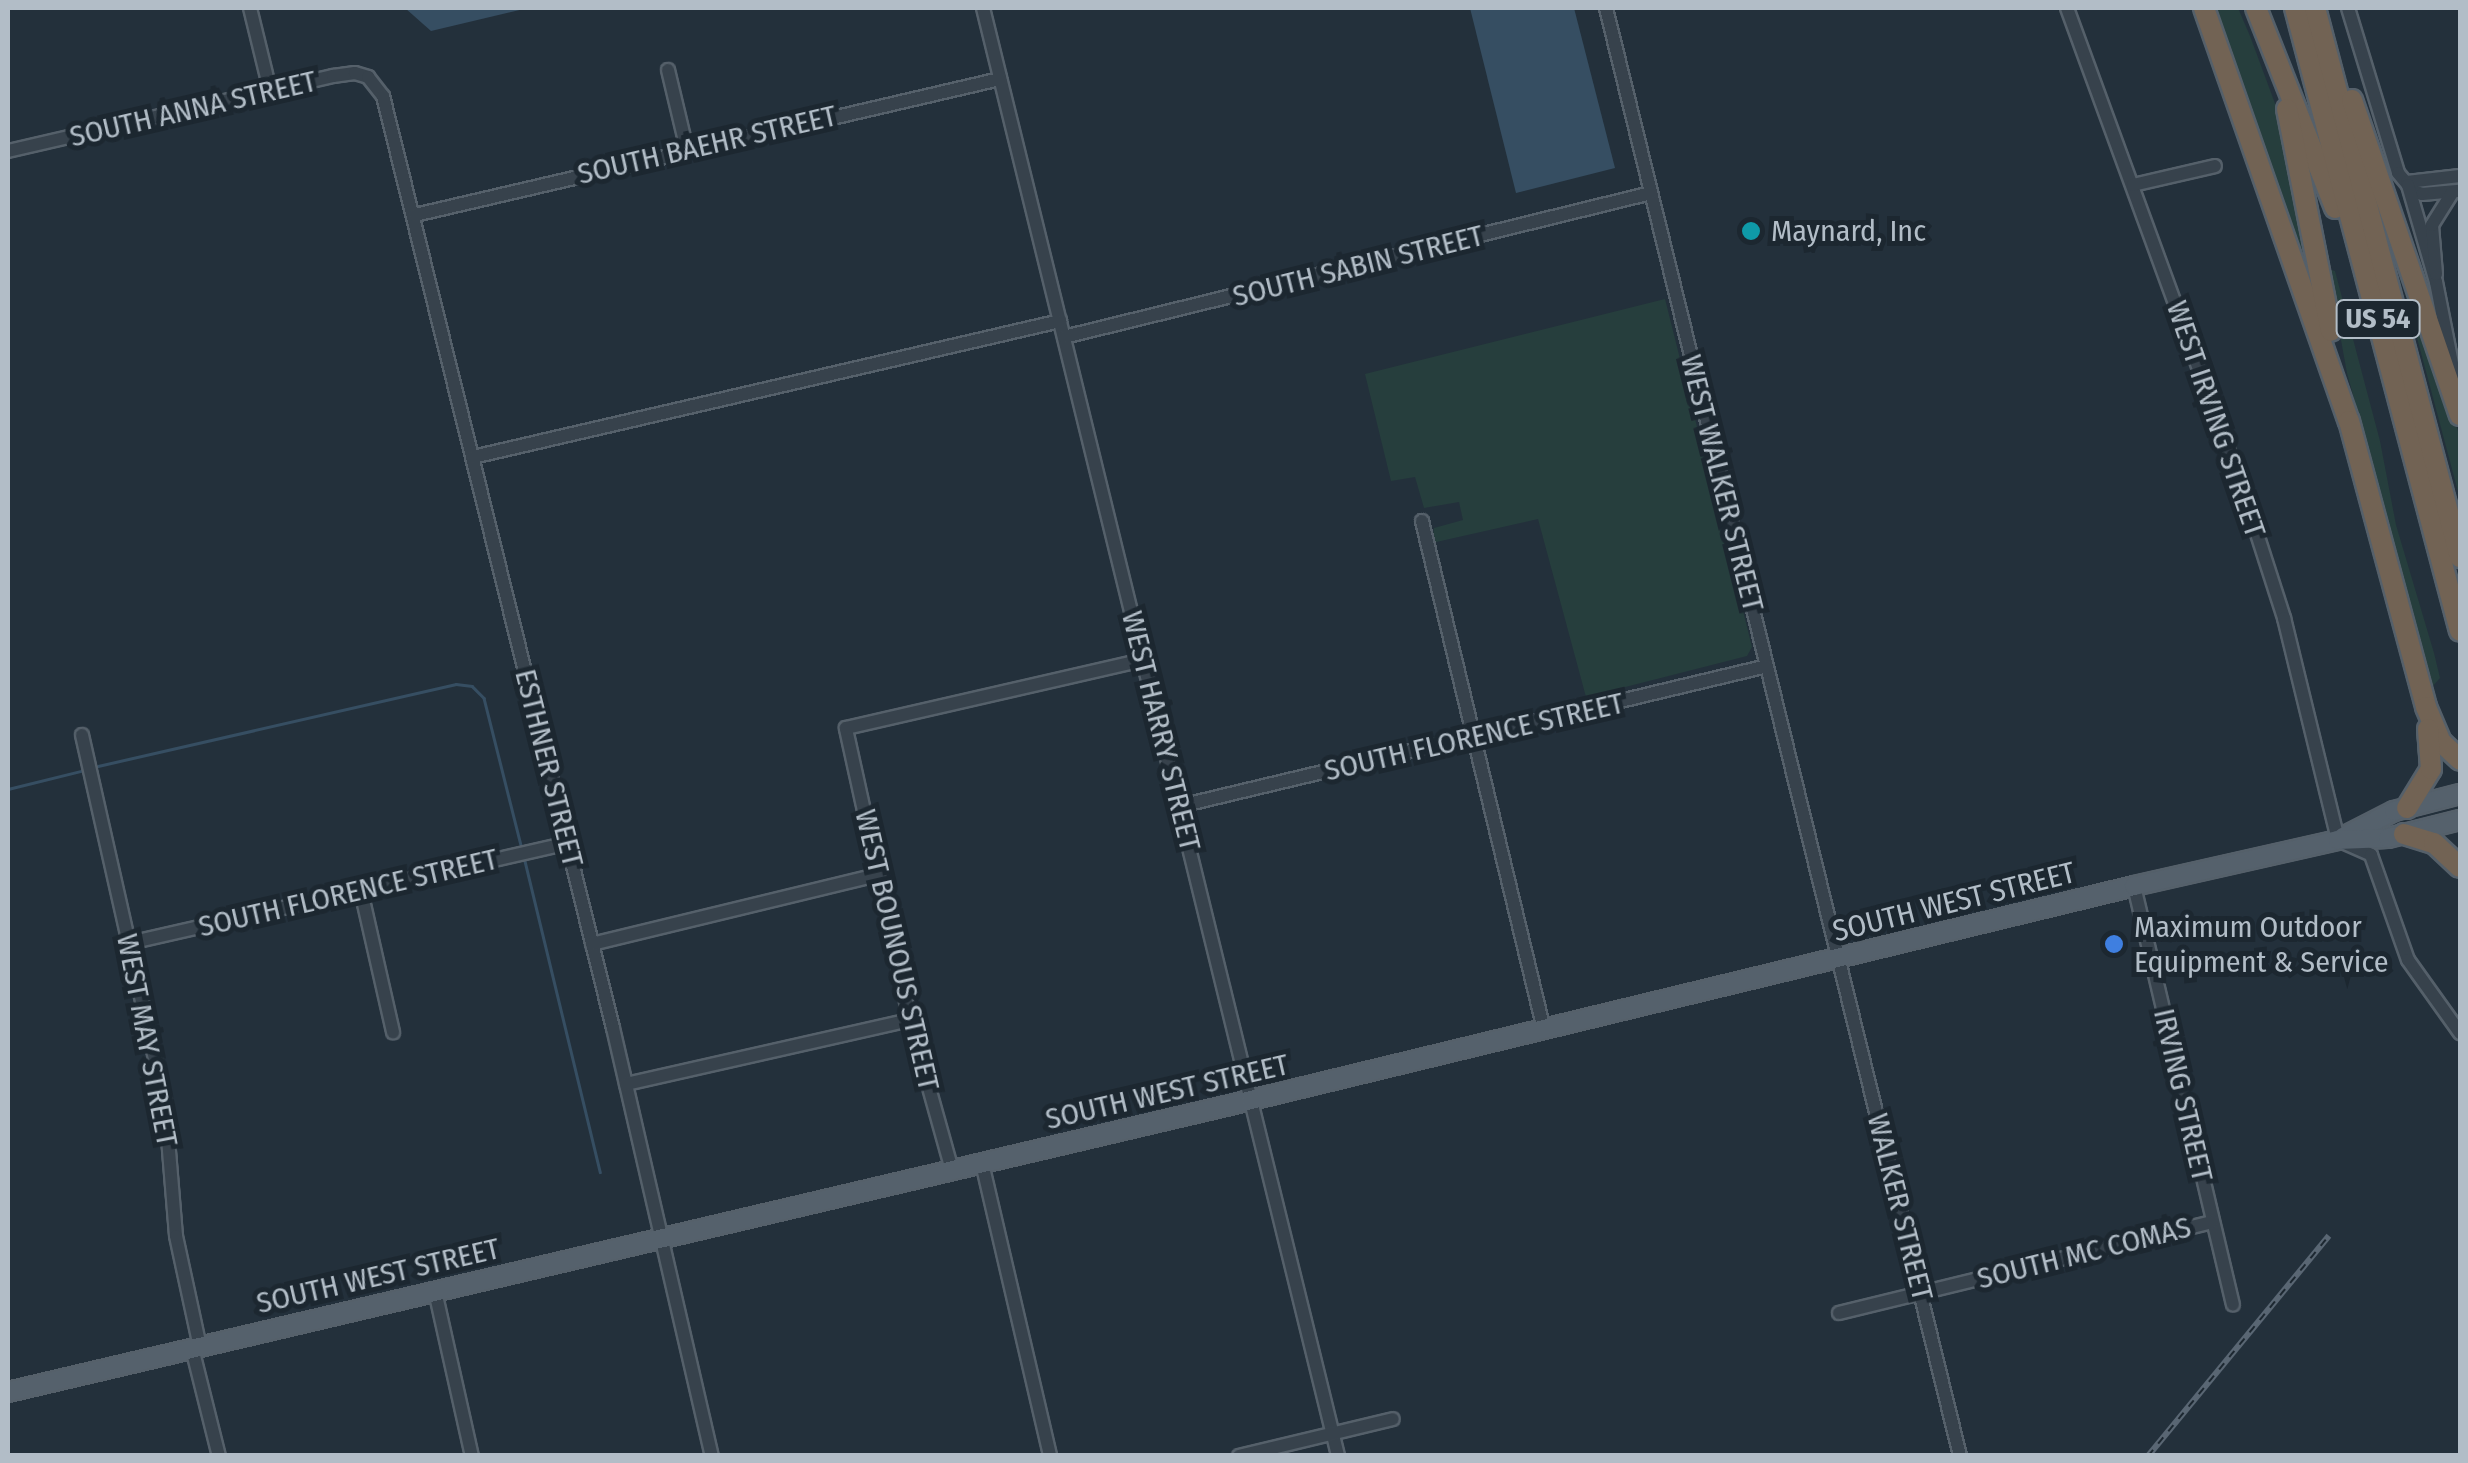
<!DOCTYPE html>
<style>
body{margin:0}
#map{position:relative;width:2468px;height:1463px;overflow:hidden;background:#23303b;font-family:"Fira Sans Condensed",sans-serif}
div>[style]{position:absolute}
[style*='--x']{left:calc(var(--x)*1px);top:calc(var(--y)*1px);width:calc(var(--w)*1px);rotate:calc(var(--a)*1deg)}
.green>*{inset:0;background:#263e3d}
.water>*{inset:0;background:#364e62}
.stream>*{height:2.5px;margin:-1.25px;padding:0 1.25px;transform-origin:1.25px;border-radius:1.25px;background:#364e62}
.roads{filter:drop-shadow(2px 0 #55606a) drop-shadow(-2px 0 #55606a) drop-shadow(0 2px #55606a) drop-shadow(0 -2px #55606a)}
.minor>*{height:12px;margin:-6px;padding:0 6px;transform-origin:6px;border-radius:6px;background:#37424c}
.major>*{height:18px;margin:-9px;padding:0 9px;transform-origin:9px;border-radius:9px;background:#55616c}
.highway>*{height:20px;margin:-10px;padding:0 10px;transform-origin:10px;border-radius:10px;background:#726354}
.rail>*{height:6px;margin-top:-3px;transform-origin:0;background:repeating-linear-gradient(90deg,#1c2730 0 8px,#596673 0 16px);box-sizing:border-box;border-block:2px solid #596673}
.dots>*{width:28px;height:28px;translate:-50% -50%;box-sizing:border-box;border:5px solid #1c2730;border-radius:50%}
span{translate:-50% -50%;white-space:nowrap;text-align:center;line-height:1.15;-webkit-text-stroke:10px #1c2730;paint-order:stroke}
.shield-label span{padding:2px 8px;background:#1c2730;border:2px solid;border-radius:8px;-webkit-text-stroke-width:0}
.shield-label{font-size:28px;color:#b2bdc7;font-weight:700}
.street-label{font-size:30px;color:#b2bdc7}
.poi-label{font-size:30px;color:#b2bdc7}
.left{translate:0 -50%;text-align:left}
.frame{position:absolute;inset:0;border:10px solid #b2bdc7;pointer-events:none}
</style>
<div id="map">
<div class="green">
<div style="clip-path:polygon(2211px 8px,2238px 8px,2250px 36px,2280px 117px,2314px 281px,2310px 281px)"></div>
<div style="clip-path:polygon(2328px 269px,2335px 271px,2380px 441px,2396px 525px,2434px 653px,2440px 678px,2433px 686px,2347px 373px)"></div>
<div style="clip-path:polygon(2409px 283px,2460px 437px,2460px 499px,2403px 285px)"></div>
<div style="clip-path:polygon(1665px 299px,1752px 647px,1747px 656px,1586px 697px,1538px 519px,1432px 543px,1434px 528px,1463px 520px,1459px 502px,1424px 508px,1415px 477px,1391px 481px,1365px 374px)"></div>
</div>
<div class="water">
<div style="clip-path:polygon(405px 8px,528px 8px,431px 31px)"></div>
<div style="clip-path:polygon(1470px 8px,1574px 8px,1615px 168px,1516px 193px)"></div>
</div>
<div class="stream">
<div style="--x:98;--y:766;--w:367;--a:-12.9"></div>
<div style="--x:456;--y:684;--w:16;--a:7"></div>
<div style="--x:472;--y:686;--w:17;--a:45"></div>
<div style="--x:484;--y:698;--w:152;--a:75.9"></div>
<div style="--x:8;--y:789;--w:75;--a:-13.9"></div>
<div style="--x:525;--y:861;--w:320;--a:76.4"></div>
</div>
<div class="roads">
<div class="minor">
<div style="--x:250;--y:8;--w:84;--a:76.3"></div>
<div style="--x:983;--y:8;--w:1491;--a:76.22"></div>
<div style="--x:1606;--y:8;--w:1491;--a:76.26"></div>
<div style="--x:2067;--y:8;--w:510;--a:69.93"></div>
<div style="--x:2242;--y:487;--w:138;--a:72.2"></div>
<div style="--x:2284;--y:618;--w:228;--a:76.3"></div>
<div style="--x:2338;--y:840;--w:36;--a:24"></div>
<div style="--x:2371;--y:855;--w:111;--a:70.6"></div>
<div style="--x:2408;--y:960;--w:90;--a:54.5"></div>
<div style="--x:2348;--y:8;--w:172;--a:73.1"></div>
<div style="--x:2398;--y:173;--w:23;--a:50"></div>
<div style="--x:2413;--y:191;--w:9;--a:18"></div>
<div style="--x:2422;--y:194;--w:38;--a:-5"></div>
<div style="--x:668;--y:70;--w:82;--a:76.6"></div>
<div style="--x:8;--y:151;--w:334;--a:-13"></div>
<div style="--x:333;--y:76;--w:22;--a:-8"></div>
<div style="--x:355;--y:73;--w:14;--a:17"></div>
<div style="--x:368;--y:77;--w:24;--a:52"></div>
<div style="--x:383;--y:96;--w:960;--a:76.14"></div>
<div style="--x:613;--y:1028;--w:439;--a:77"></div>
<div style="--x:2407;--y:182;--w:53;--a:-6.5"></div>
<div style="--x:2133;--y:185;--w:84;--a:-13"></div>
<div style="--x:2408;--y:185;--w:101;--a:73.9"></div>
<div style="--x:2436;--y:282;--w:94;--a:78.9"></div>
<div style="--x:415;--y:215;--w:601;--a:-13.09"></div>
<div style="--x:2436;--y:274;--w:49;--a:-94.7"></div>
<div style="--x:2432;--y:225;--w:38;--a:-58"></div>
<div style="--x:1064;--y:337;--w:604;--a:-13.78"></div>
<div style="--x:473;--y:457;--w:603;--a:-13.04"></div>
<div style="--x:1422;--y:521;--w:523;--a:76.52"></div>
<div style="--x:82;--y:735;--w:376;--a:77.3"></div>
<div style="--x:165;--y:1102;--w:134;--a:85.3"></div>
<div style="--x:176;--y:1236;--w:114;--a:77.8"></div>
<div style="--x:1180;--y:806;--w:603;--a:-13.41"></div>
<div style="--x:2134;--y:886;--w:430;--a:76.7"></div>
<div style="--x:361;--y:891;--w:145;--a:77.2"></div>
<div style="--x:129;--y:943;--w:450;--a:-12.8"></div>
<div style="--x:592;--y:944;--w:293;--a:-13.6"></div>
<div style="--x:626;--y:1084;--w:291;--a:-12.7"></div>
<div style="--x:982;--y:1163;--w:301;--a:76.9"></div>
<div style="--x:952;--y:1170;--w:156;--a:-105.6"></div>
<div style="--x:910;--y:1020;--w:299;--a:-102.4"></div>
<div style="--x:846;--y:728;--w:306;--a:-12.9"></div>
<div style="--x:435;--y:1291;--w:169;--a:77.4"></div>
<div style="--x:1839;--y:1313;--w:384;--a:-13.7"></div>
<div style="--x:192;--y:1348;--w:111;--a:76"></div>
<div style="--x:1239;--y:1456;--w:158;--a:-13.5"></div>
</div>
<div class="major">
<div style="--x:2343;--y:837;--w:57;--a:-27"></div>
<div style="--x:2394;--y:811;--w:68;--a:-14.4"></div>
<div style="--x:8;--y:1392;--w:1277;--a:-13.22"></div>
<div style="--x:1251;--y:1100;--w:909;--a:-13.62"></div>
<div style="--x:2134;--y:886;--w:209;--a:-12.7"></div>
<div style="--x:2338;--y:840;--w:50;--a:-2.3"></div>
<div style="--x:2388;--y:838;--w:74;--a:-14"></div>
</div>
<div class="highway">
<div style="--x:2204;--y:8;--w:438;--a:70.7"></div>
<div style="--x:2349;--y:421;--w:296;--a:74.9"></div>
<div style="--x:2426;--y:707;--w:38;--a:67"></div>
<div style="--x:2441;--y:742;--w:26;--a:43"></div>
<div style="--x:2256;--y:8;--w:215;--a:68.4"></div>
<div style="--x:2295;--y:8;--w:644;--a:75.17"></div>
<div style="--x:2315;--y:8;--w:568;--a:75.21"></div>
<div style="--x:2352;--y:100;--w:333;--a:71.1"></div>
<div style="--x:2287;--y:109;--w:226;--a:78.8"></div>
<div style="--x:2407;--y:808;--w:46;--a:-58.4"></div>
<div style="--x:2431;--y:769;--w:40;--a:-94.3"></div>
<div style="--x:2404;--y:834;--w:31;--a:17"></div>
<div style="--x:2434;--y:843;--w:35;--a:43"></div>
</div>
</div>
<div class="rail">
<div style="--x:2148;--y:1456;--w:285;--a:-50.6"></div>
</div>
<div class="dots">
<div style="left:1751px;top:231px;background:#0f9aa8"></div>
<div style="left:2114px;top:944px;background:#3f7fe0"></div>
</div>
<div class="shield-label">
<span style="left:2378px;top:319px">US 54</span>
</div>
<div class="street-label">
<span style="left:193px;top:109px;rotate:-13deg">SOUTH ANNA STREET</span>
<span style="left:707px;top:145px;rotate:-13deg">SOUTH BAEHR STREET</span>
<span style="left:1358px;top:266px;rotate:-14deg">SOUTH SABIN STREET</span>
<span style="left:2216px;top:419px;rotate:71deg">WEST IRVING STREET</span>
<span style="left:1722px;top:483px;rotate:76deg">WEST WALKER STREET</span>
<span style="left:1161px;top:731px;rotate:76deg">WEST HARRY STREET</span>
<span style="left:1474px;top:737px;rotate:-13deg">SOUTH FLORENCE STREET</span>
<span style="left:549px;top:768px;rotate:76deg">ESTHNER STREET</span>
<span style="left:348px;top:893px;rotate:-13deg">SOUTH FLORENCE STREET</span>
<span style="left:1954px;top:902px;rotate:-14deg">SOUTH WEST STREET</span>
<span style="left:897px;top:950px;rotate:77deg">WEST BOUNOUS STREET</span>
<span style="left:147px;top:1040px;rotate:79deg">WEST MAY STREET</span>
<span style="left:1167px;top:1092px;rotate:-13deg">SOUTH WEST STREET</span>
<span style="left:2183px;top:1095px;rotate:77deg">IRVING STREET</span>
<span style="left:1900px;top:1207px;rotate:76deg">WALKER STREET</span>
<span style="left:2084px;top:1253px;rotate:-14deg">SOUTH MC COMAS</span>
<span style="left:378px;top:1276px;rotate:-13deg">SOUTH WEST STREET</span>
</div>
<div class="poi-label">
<span class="left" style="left:1771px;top:231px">Maynard, Inc</span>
<span class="left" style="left:2134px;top:944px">Maximum Outdoor<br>Equipment &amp; Service</span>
</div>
<div class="frame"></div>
</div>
